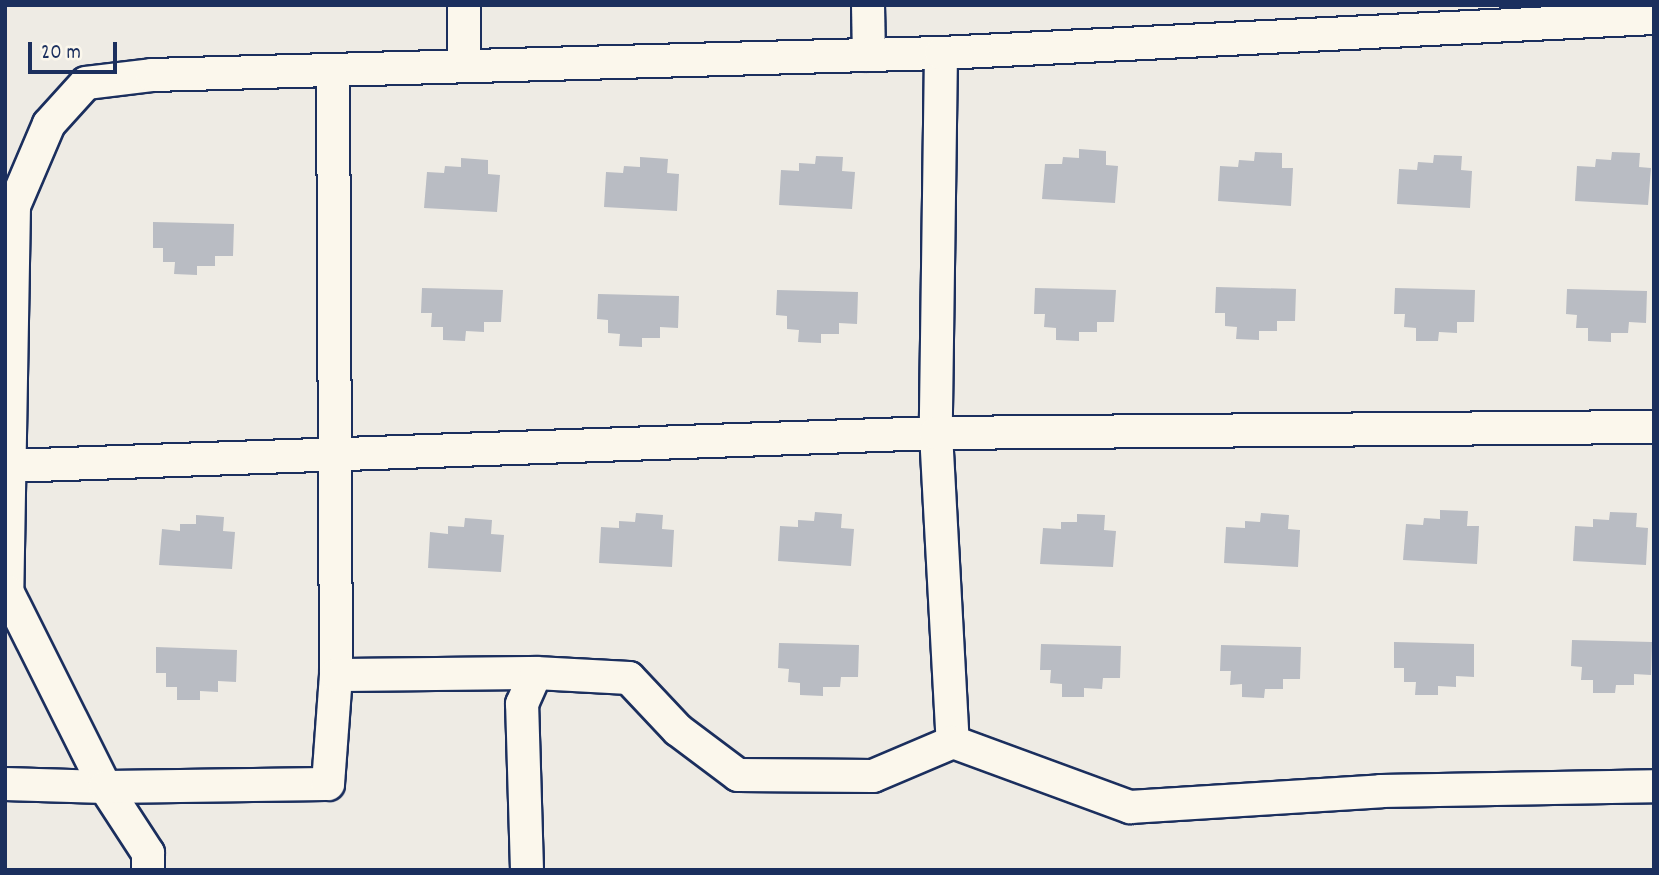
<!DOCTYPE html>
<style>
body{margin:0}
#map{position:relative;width:1659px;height:875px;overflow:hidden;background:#eeebe4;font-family:Dekko,sans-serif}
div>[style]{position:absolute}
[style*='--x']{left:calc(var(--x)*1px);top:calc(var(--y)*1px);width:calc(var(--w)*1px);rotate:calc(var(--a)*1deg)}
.building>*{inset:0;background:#b9bcc3}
.roads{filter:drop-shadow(2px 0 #1b2f5e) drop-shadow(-2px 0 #1b2f5e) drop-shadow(0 2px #1b2f5e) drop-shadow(0 -2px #1b2f5e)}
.minor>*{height:32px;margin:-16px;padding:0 16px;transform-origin:16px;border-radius:16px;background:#fbf7ec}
span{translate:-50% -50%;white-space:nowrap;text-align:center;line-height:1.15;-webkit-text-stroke:6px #fbf7ec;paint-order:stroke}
.frame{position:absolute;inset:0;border:7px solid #1b2f5e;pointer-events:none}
.scale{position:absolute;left:28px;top:42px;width:89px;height:32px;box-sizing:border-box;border:4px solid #1b2f5e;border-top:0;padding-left:9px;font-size:21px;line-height:24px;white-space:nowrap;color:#1b2f5e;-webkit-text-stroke:5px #fbf7ec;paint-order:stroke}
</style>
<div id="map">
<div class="building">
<div style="clip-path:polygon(1079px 149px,1106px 151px,1106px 165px,1118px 166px,1115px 203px,1042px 199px,1045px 164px,1062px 164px,1063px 157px,1079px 158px)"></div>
<div style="clip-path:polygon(1255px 152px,1282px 153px,1282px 168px,1293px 168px,1291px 206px,1218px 201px,1220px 166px,1238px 167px,1239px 160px,1254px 161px)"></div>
<div style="clip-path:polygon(1612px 152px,1640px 153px,1639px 167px,1651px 168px,1648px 205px,1575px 201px,1577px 166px,1595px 167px,1596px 159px,1611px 160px)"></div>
<div style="clip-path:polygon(1434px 155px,1462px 156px,1461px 170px,1472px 171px,1470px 208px,1397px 204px,1399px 169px,1417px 170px,1418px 162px,1433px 163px)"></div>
<div style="clip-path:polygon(816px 156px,843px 157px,842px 171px,855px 172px,852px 209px,779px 205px,781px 170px,799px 171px,799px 163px,815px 164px)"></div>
<div style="clip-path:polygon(640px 157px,668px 159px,667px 173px,679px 174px,677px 211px,604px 207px,606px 172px,623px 173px,624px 166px,640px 167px)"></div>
<div style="clip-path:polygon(461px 158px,488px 160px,488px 174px,500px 175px,497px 212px,424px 208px,427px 172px,444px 173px,445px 166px,461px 167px)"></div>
<div style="clip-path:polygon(153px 222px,234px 224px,233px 256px,215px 256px,215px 266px,197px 266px,197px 275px,174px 274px,175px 262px,163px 262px,163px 248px,153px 248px)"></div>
<div style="clip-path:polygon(1216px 287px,1296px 289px,1295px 321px,1277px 321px,1277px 331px,1259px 331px,1259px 340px,1236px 339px,1237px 327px,1225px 326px,1225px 313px,1215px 313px)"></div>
<div style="clip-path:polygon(422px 288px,503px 290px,501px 322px,484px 322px,484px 332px,466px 331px,465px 341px,443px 340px,443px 327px,431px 327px,432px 313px,421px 313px)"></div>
<div style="clip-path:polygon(1035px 288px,1116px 290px,1114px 322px,1097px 322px,1097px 332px,1079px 332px,1079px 341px,1056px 340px,1056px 328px,1044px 327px,1045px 314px,1034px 314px)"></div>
<div style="clip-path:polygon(1395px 288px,1475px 290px,1474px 322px,1457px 322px,1457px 333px,1439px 332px,1438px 341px,1416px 341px,1416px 328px,1404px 327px,1405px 314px,1394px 314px)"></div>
<div style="clip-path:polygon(1567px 289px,1647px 291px,1646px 323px,1629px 322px,1628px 333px,1611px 333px,1611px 342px,1588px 341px,1588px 328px,1576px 328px,1577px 315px,1566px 314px)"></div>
<div style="clip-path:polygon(777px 290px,858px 292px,857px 324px,839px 323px,839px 334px,821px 334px,821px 343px,798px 342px,799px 330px,787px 329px,787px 316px,776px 315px)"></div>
<div style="clip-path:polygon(598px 294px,679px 296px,678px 328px,660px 327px,660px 338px,642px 338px,642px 347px,619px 346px,620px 334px,608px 333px,608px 320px,597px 319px)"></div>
<div style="clip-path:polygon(1440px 510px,1468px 511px,1467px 526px,1479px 526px,1477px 564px,1403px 560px,1406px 524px,1423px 525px,1424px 518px,1440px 519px)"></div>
<div style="clip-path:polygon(815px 512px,842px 514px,841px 528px,854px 529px,851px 566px,778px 561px,780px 526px,798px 527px,798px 520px,814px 521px)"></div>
<div style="clip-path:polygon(1610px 512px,1637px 513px,1636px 527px,1648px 528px,1646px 565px,1573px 561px,1575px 526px,1593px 527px,1593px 519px,1609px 520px)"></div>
<div style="clip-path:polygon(636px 513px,663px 515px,662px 529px,674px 530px,672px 567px,599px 563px,601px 527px,619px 528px,619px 521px,635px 522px)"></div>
<div style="clip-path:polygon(1261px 513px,1289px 515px,1288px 529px,1300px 530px,1298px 567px,1224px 563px,1226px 527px,1245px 528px,1245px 521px,1260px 522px)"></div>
<div style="clip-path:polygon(1077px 514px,1105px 515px,1104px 530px,1116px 531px,1113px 567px,1040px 564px,1043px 528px,1061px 529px,1061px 522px,1077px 522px)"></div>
<div style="clip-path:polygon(196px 515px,224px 517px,223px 531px,235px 532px,232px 569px,159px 565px,162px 529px,180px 531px,180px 524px,196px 524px)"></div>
<div style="clip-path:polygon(465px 518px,492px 520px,491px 534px,504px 535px,501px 572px,428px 568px,430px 532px,448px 534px,448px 526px,464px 527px)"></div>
<div style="clip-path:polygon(1572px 640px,1652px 642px,1651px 675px,1634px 674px,1634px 685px,1616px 685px,1615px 693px,1593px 693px,1593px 680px,1581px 680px,1582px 667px,1571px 666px)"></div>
<div style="clip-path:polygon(1394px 642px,1474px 644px,1474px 677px,1456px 676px,1456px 687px,1438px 686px,1438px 695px,1415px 695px,1416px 682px,1404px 682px,1404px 668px,1394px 668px)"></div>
<div style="clip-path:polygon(779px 643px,859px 645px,858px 677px,841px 677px,840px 687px,823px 687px,823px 696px,800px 695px,800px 683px,788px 682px,789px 669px,778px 668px)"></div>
<div style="clip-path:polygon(1041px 644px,1121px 646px,1120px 678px,1103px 678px,1102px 689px,1084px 688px,1084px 697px,1062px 697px,1062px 684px,1050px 683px,1051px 670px,1040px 670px)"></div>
<div style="clip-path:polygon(1221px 645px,1301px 647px,1300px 679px,1283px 679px,1283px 689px,1265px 689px,1264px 698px,1242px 697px,1242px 684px,1230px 685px,1231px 671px,1220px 671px)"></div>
<div style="clip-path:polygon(156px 647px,237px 650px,236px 682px,218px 681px,218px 692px,200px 691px,200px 700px,177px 700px,177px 687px,166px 687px,166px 673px,156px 673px)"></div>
</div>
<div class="roads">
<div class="minor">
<div style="--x:464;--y:5;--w:61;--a:90"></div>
<div style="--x:868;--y:5;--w:50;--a:88.9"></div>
<div style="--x:941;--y:53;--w:380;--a:90.8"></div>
<div style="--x:936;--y:433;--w:309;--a:86.9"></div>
<div style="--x:953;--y:742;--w:189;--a:20.2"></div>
<div style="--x:1130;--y:807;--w:252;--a:-3.6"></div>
<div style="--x:1381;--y:791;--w:273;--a:-1"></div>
<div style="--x:333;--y:70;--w:605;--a:89.72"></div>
<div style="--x:14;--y:206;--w:385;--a:91"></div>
<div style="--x:7;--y:591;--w:219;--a:63.4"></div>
<div style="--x:105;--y:787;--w:79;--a:56.9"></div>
<div style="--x:148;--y:853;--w:17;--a:90"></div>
<div style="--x:5;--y:217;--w:14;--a:-51"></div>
<div style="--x:14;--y:206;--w:89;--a:-66.9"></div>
<div style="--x:49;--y:124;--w:55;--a:-47.9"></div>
<div style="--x:86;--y:83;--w:66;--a:-6.9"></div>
<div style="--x:152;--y:75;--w:789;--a:-1.6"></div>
<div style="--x:941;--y:53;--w:714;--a:-2.81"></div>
<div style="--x:9;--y:466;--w:928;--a:-2.04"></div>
<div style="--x:936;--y:433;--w:718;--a:-0.48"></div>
<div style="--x:5;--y:784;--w:100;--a:1.7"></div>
<div style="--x:105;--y:787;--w:223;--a:-0.8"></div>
<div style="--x:328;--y:784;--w:109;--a:-85.8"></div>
<div style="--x:336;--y:675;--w:200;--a:-0.6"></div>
<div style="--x:527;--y:870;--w:166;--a:-91.7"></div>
<div style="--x:522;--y:704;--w:34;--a:-66"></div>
<div style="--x:536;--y:673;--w:93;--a:3.1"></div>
<div style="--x:629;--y:678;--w:71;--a:46.7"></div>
<div style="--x:678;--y:730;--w:75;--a:36.9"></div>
<div style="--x:738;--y:775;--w:135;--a:0.4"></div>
<div style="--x:873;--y:776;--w:87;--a:-23"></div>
</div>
</div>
<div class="frame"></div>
<div class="scale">20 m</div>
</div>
